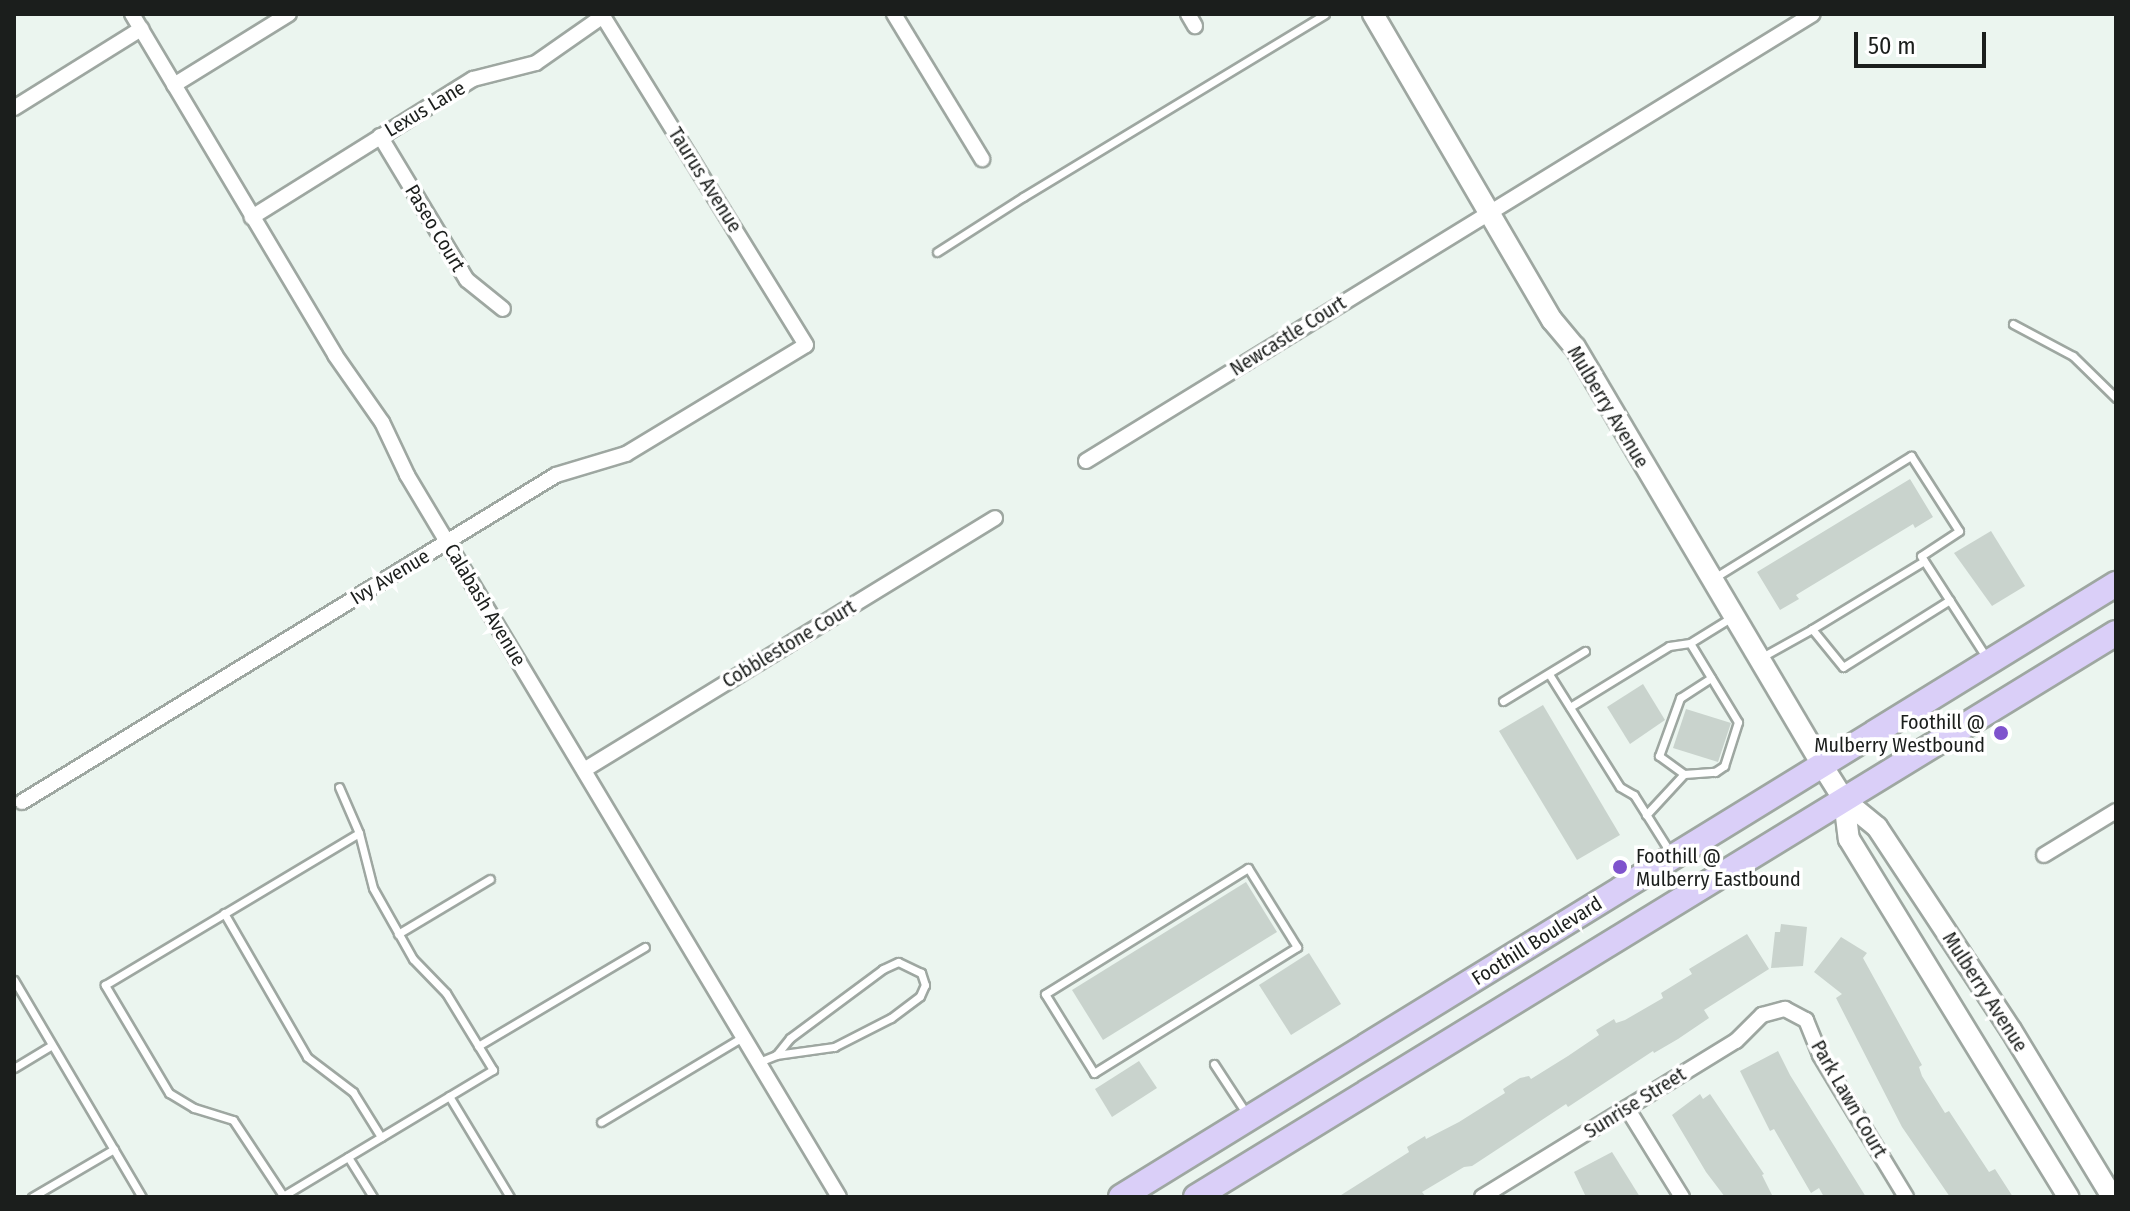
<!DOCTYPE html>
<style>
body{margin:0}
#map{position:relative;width:2130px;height:1211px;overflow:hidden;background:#ebf5ef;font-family:"Fira Sans Condensed",sans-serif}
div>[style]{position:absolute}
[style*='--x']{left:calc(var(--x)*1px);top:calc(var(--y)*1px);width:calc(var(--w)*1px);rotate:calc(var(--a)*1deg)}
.building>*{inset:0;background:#c9d3cd}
.roads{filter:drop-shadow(2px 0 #9ea7a1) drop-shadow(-2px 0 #9ea7a1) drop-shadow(0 2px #9ea7a1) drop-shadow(0 -2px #9ea7a1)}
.lane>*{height:7px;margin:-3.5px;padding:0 3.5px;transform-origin:3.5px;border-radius:3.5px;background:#fff}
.street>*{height:14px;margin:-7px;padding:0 7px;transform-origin:7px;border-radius:7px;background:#fff}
.secondary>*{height:20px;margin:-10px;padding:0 10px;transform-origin:10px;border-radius:10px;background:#fff}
.primary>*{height:24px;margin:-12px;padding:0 12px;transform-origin:12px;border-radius:12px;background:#dacff8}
.dots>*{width:22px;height:22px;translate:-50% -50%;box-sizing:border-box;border:4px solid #fff;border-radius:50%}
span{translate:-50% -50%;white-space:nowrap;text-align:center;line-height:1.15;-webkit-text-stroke:7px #fff;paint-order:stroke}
.street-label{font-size:20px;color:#1b1e1c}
.poi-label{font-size:20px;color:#1b1e1c}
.right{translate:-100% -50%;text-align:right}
.left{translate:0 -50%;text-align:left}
.frame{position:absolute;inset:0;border:16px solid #1b1e1c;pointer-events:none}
.scale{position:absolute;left:1854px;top:32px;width:132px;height:36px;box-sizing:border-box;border:4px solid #1b1e1c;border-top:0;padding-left:10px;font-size:24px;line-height:28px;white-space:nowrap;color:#1b1e1c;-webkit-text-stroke:6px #fff;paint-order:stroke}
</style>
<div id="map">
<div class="building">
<div style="clip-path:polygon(1910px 479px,1933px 517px,1915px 528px,1913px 524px,1796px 595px,1799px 599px,1780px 610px,1757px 572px)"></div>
<div style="clip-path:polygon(1991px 531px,2025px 586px,1992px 606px,1954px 553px)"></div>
<div style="clip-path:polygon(1643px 684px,1665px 720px,1630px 744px,1607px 707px)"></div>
<div style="clip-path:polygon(1543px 705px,1620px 835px,1577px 860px,1499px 731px)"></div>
<div style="clip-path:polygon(1686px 709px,1731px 723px,1718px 762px,1673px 748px)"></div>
<div style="clip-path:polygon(1246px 882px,1277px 932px,1103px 1040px,1072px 990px)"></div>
<div style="clip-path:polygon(1781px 924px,1807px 927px,1803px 966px,1771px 968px,1775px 932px,1780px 932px)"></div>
<div style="clip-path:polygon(1747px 934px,1769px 969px,1704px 1010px,1709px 1018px,1678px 1039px,1654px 1053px,1653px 1051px,1568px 1107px,1566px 1104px,1472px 1166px,1464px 1167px,1422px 1192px,1426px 1197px,1338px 1197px,1409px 1152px,1407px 1147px,1425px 1136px,1426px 1139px,1459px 1122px,1505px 1093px,1503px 1089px,1520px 1078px,1529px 1076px,1531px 1079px,1568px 1056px,1599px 1035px,1596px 1030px,1614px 1019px,1616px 1023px,1625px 1020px,1663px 998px,1661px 993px,1692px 974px,1689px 969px)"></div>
<div style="clip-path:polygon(1841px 937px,1867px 953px,1863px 958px,1922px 1065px,1919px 1067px,1922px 1076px,1945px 1113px,1949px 1111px,1989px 1172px,1995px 1169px,2013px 1197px,1950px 1197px,1902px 1127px,1836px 998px,1842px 994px,1814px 972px)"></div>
<div style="clip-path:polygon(1309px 953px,1341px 1004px,1291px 1035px,1259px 985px)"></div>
<div style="clip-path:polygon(1778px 1051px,1790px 1075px,1866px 1197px,1824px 1197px,1819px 1188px,1811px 1193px,1774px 1129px,1770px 1131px,1740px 1071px)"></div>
<div style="clip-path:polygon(1139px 1061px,1157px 1088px,1112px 1117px,1095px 1089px)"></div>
<div style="clip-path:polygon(1700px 1094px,1703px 1099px,1710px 1094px,1764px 1174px,1762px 1175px,1773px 1197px,1725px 1197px,1706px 1172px,1672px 1115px)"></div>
<div style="clip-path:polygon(1612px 1152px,1640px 1197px,1586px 1197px,1574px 1172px)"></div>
</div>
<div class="roads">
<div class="lane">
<div style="--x:937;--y:252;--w:102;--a:-32.6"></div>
<div style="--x:1023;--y:197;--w:353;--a:-31.2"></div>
<div style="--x:2013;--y:324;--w:68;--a:28.1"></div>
<div style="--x:2073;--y:356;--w:60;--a:44.3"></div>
<div style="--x:1924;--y:561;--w:131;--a:148.7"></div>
<div style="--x:1812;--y:629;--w:49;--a:50.8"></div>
<div style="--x:1843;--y:667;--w:126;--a:-32.1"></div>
<div style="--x:1714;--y:578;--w:232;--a:-31.8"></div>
<div style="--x:1911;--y:456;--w:89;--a:57.4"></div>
<div style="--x:1959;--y:531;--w:45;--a:146.7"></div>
<div style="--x:1921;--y:556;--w:120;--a:57.2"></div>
<div style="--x:1762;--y:657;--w:57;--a:-29.2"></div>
<div style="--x:1549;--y:674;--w:133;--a:57.9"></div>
<div style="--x:1620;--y:787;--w:16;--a:30"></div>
<div style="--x:1634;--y:795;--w:71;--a:57.7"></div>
<div style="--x:1503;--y:701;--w:96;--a:-31.4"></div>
<div style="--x:1570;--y:707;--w:116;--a:-31.6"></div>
<div style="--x:1669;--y:646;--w:21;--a:-8"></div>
<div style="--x:1684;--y:774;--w:31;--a:-144"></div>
<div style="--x:1659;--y:756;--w:62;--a:-70.1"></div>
<div style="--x:1680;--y:698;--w:37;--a:-33"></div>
<div style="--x:1646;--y:815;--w:56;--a:-47.2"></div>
<div style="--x:1684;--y:774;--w:31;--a:-4"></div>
<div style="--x:1715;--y:772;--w:11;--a:-34"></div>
<div style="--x:1724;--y:766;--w:46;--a:-72.3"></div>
<div style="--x:1738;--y:722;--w:92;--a:-121.3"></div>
<div style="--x:1690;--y:643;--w:49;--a:-31.8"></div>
<div style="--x:1248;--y:868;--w:93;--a:58.2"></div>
<div style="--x:1297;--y:947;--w:239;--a:148.2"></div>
<div style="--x:1094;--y:1073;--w:93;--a:-121.8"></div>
<div style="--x:1045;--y:994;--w:239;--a:-31.8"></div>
<div style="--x:224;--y:913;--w:166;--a:60"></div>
<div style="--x:307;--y:1057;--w:58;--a:37.3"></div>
<div style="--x:353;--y:1092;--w:53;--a:58.1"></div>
<div style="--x:398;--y:934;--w:107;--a:-30.9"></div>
<div style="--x:14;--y:980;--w:252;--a:59.5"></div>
<div style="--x:478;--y:1046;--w:194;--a:-30.7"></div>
<div style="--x:759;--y:1062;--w:18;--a:-22"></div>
<div style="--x:776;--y:1055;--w:59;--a:-7.9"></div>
<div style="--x:834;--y:1047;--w:64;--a:-27"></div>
<div style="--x:891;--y:1018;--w:36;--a:-37"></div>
<div style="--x:920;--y:996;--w:12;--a:-66"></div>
<div style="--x:925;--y:985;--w:13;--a:-108"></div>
<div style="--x:921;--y:973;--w:25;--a:-154"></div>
<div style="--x:898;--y:962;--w:17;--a:155"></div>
<div style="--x:883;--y:969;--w:116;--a:143.4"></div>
<div style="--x:790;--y:1038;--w:22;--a:129"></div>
<div style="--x:1214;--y:1064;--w:62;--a:56.8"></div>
<div style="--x:14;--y:1068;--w:44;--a:-31.2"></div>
<div style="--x:449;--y:1096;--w:118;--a:58.9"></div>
<div style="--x:601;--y:1122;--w:167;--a:-31"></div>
<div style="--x:348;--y:1157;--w:47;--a:58"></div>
<div style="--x:283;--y:1196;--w:245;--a:-31"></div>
<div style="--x:493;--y:1070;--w:90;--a:-121.4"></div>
<div style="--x:446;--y:993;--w:47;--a:-134.1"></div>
<div style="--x:413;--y:959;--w:81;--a:-119.4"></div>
<div style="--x:373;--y:888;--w:57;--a:-104.3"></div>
<div style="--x:359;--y:833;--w:50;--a:-113.5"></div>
<div style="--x:32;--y:1197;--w:95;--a:-30.3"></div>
<div style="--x:284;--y:1197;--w:92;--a:-123.5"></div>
<div style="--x:233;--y:1120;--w:41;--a:-162.9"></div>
<div style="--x:194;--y:1108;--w:29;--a:-149"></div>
<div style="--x:169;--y:1093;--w:126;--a:-120.7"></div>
<div style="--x:105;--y:985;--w:296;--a:-30.9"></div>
</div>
<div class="street">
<div style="--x:132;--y:14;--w:397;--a:59.2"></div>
<div style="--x:335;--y:355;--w:82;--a:55"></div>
<div style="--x:382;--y:422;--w:59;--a:64.7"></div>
<div style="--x:407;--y:475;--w:841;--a:59.11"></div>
<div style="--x:894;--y:14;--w:170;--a:58.7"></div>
<div style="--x:1188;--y:14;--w:14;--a:60"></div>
<div style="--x:174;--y:85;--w:135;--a:-31.7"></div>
<div style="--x:14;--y:108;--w:150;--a:-31.9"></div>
<div style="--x:380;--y:136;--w:168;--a:58.9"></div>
<div style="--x:467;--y:280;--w:46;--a:38.9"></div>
<div style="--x:1086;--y:461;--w:853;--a:-31.59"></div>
<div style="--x:584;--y:770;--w:482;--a:-31.5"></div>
<div style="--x:22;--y:802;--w:626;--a:-31.48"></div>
<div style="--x:556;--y:475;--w:73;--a:-16.7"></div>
<div style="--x:626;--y:454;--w:210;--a:-31.2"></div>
<div style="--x:806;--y:345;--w:387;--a:-121.7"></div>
<div style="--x:603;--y:16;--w:82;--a:145"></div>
<div style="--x:536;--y:63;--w:65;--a:165.7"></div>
<div style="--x:473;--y:79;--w:261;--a:148"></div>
<div style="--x:2044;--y:855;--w:84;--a:-31.4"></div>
<div style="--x:1627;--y:1108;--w:105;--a:58.3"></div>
<div style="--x:1482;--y:1197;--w:298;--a:-31.6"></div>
<div style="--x:1736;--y:1041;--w:37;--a:-45"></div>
<div style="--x:1762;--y:1015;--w:24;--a:-15"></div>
<div style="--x:1785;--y:1009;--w:24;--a:28"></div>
<div style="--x:1806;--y:1020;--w:38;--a:68"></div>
<div style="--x:1820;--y:1055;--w:166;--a:58.8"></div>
</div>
<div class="secondary">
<div style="--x:1373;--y:14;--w:355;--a:59.7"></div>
<div style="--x:1552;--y:320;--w:35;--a:50"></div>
<div style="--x:1575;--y:347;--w:486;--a:59.4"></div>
<div style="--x:1822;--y:765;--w:41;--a:57.8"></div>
<div style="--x:1844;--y:800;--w:43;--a:39.3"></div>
<div style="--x:1877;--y:827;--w:243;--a:56.6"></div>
<div style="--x:2011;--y:1030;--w:195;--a:58.8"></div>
<div style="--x:1844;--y:800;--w:39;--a:83"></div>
<div style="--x:1849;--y:839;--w:420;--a:58.5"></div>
</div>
<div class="primary">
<div style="--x:1121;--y:1197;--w:1169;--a:-31.64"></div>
<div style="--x:1196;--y:1197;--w:1079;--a:-31.51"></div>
</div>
</div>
<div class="dots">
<div style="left:2001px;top:733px;background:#7f53cd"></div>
<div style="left:1620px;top:867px;background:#7f53cd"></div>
</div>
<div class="street-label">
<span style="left:425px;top:109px;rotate:-31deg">Lexus Lane</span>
<span style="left:705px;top:180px;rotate:58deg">Taurus Avenue</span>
<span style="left:435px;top:228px;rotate:59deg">Paseo Court</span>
<span style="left:1288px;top:336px;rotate:-32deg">Newcastle Court</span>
<span style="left:1608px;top:407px;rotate:59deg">Mulberry Avenue</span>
<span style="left:390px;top:577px;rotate:-31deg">Ivy Avenue</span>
<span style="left:485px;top:605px;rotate:59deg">Calabash Avenue</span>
<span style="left:789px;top:644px;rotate:-31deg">Cobblestone Court</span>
<span style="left:1537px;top:941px;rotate:-32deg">Foothill Boulevard</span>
<span style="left:1985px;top:992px;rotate:57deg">Mulberry Avenue</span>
<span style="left:1849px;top:1099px;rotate:60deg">Park Lawn Court</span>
<span style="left:1635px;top:1103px;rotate:-32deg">Sunrise Street</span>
</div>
<div class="poi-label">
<span class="right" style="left:1985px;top:734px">Foothill @<br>Mulberry Westbound</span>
<span class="left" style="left:1636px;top:868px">Foothill @<br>Mulberry Eastbound</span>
</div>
<div class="frame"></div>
<div class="scale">50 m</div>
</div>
